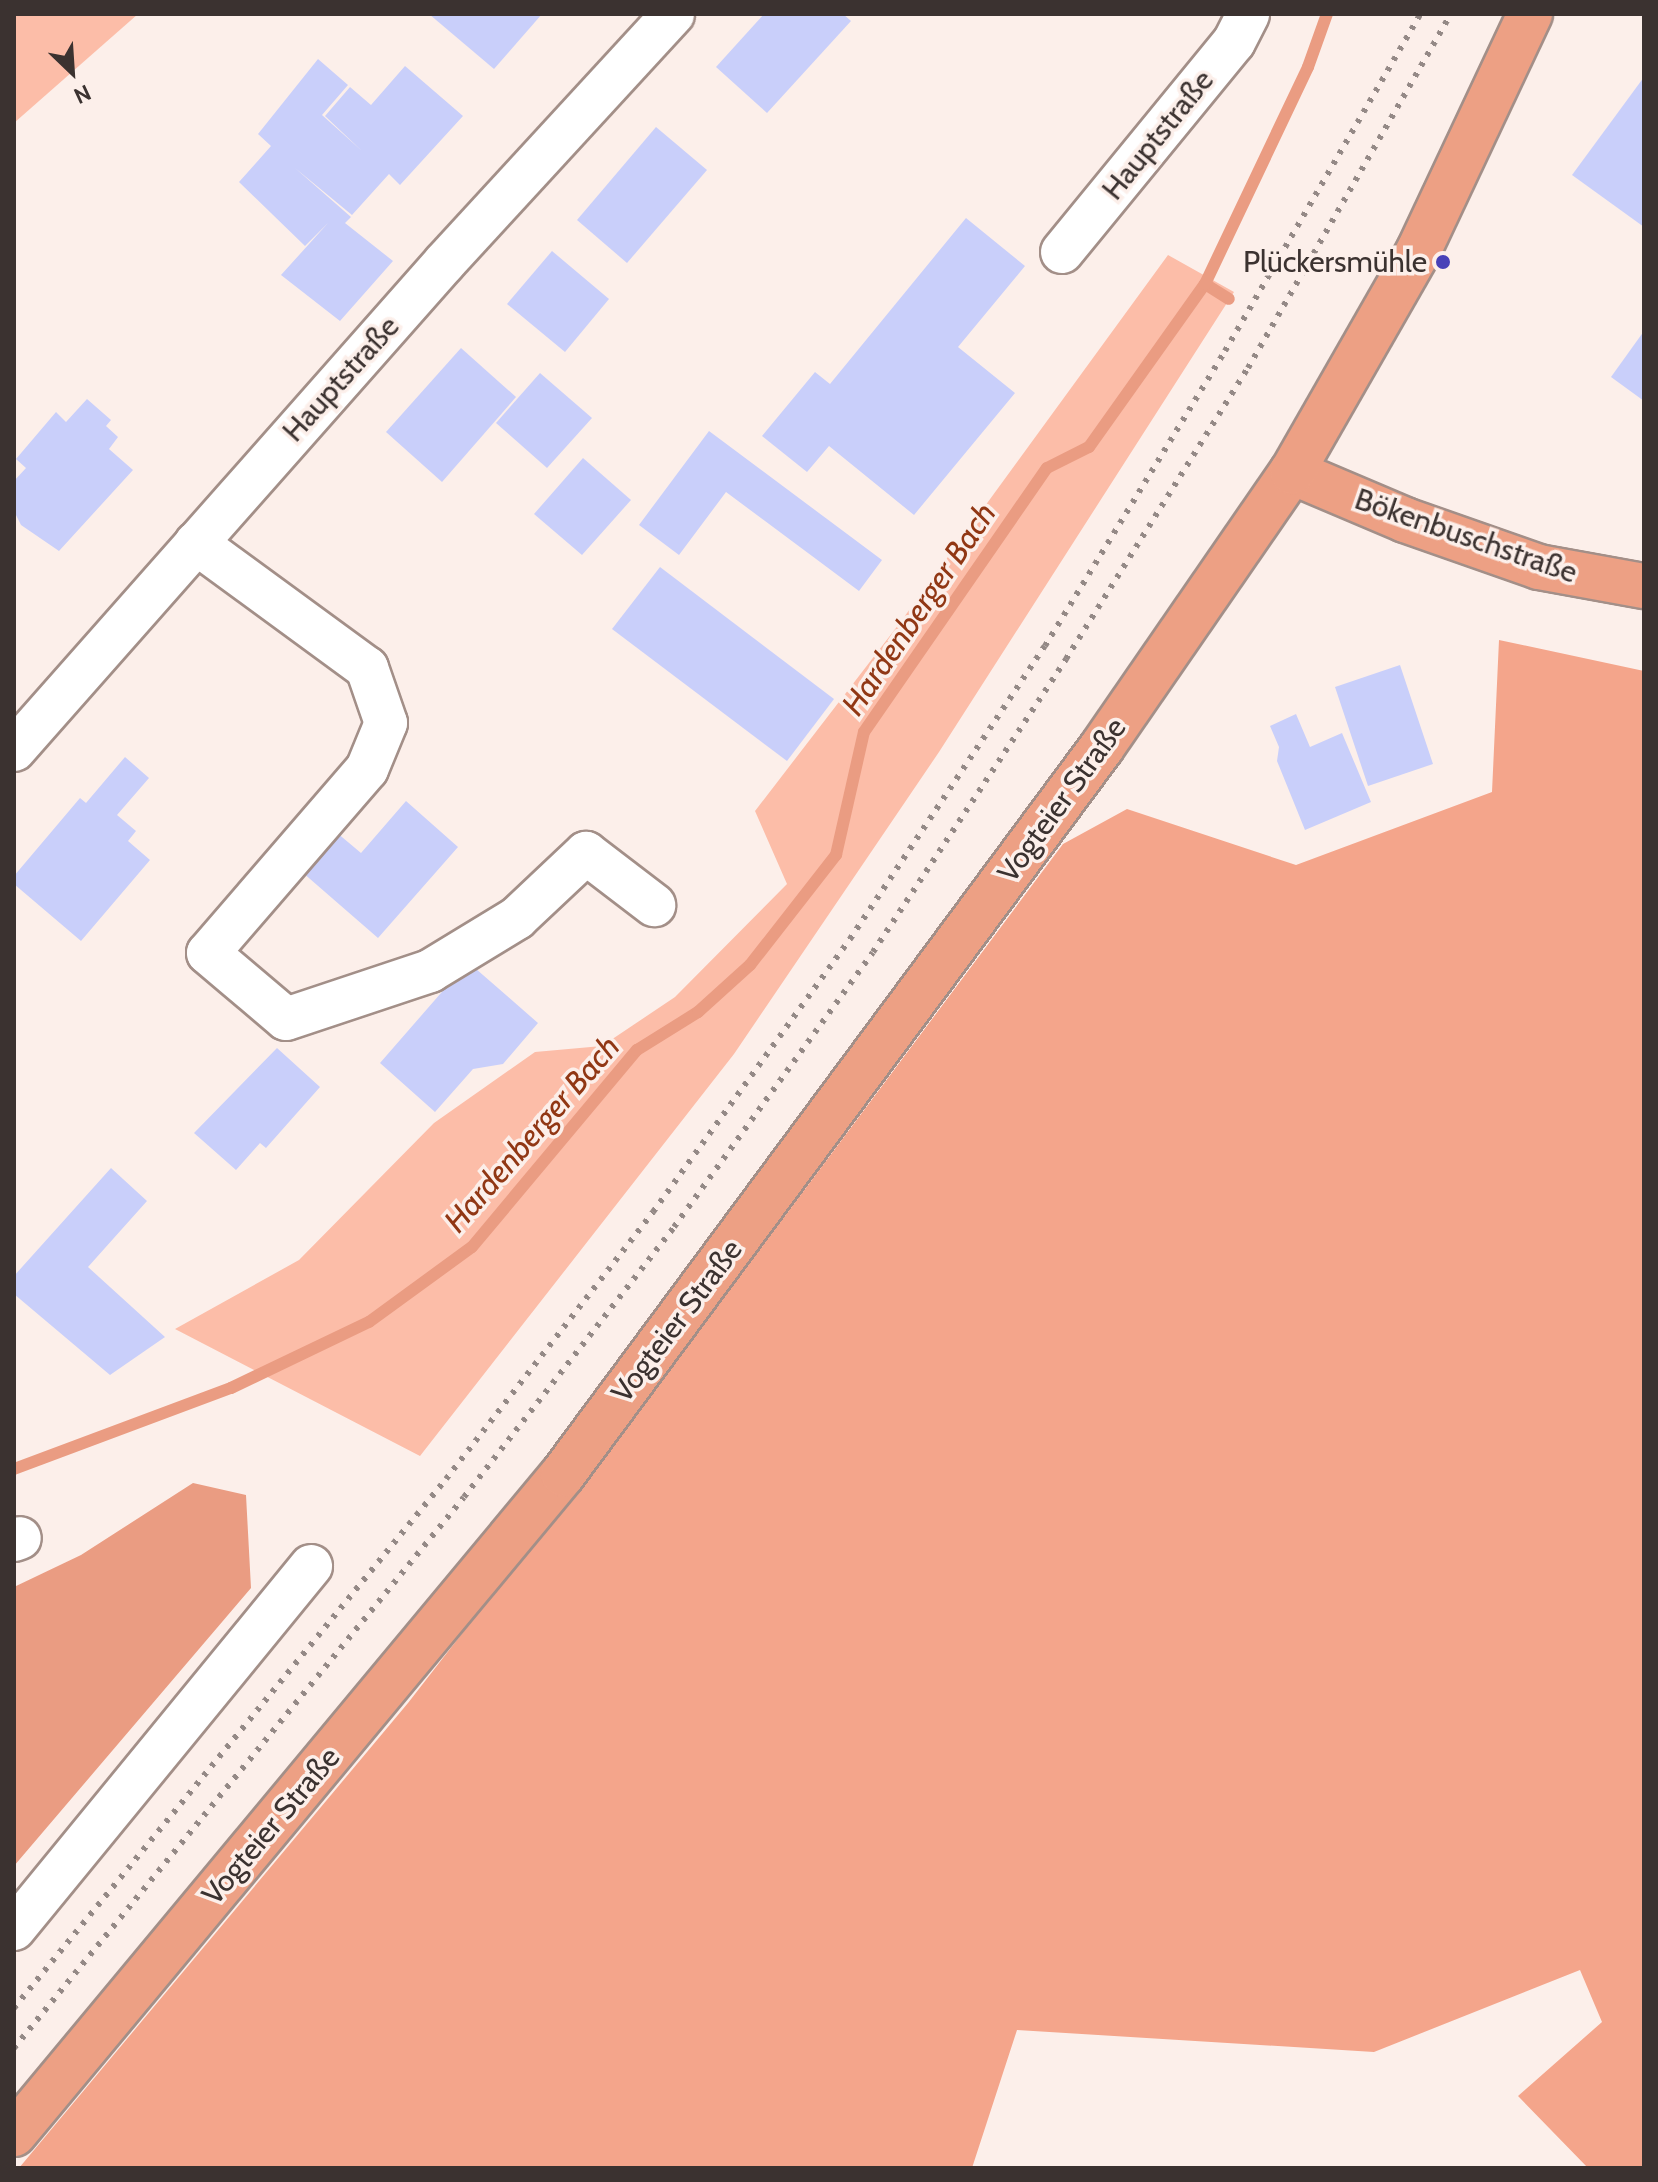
<!DOCTYPE html>
<meta charset="utf-8">
<style>
body{margin:0}
#map{position:relative;width:1658px;height:2182px;overflow:hidden;background:#fcefea;font-family:Cabin,sans-serif}
div>[style]{position:absolute}
[style*='--x']{left:calc(var(--x)*1px);top:calc(var(--y)*1px);width:calc(var(--w)*1px);rotate:calc(var(--a)*1deg)}
.green>*{inset:0;background:#fcbda8}
.forest>*{inset:0;background:#f4a58b}
.water>*{inset:0;background:#ea9c82}
.stream>*{height:12px;margin:-6px;padding:0 6px;transform-origin:6px;border-radius:6px;background:#ea9c82}
.building>*{inset:0;background:#c9cffa}
.roads{filter:drop-shadow(2px 0 #a38f88) drop-shadow(-2px 0 #a38f88) drop-shadow(0 2px #a38f88) drop-shadow(0 -2px #a38f88)}
.minor>*{height:42px;margin:-21px;padding:0 21px;transform-origin:21px;border-radius:21px;background:#fff}
.major>*{height:44px;margin:-22px;padding:0 22px;transform-origin:22px;border-radius:22px;background:#eda084}
.rail>*{height:6px;margin-top:-3px;transform-origin:0;background:repeating-linear-gradient(90deg,#948986 0 4px,transparent 0 12px)}
.dots>*{width:22px;height:22px;translate:-50% -50%;box-sizing:border-box;border:4px solid #fcefea;border-radius:50%}
span{translate:-50% -50%;white-space:nowrap;text-align:center;line-height:1.15;-webkit-text-stroke:7px #fcefea;paint-order:stroke}
.street-label{font-size:30px;color:#3b3230}
.poi-label{font-size:30px;color:#3b3230}
.right{translate:-100% -50%;text-align:right}
.water-label{font-size:32px;color:#913714;font-style:italic}
.frame{position:absolute;inset:0;border:16px solid #3b3230;pointer-events:none}
.north{position:absolute;left:32px;top:32px;width:80px;height:80px;-webkit-text-stroke:6px #fcefea;paint-order:stroke;rotate:155deg;font-size:22px;font-weight:700;line-height:32px;text-align:center;color:#3b3230}
.north::after{content:'';display:block;margin:auto;width:28px;height:36px;background:#3b3230;clip-path:polygon(50% 0,100% 100%,50% 72%,0 100%)}
</style>
<div id="map">
<div class="green">
<div style="clip-path:polygon(14px 14px,138px 14px,14px 123px)"></div>
<div style="clip-path:polygon(1168px 255px,1234px 292px,939px 752px,734px 1054px,420px 1456px,175px 1329px,299px 1260px,434px 1123px,535px 1052px,602px 1046px,675px 997px,787px 884px,755px 811px,899px 624px)"></div>
</div>
<div class="forest">
<div style="clip-path:polygon(1499px 640px,1644px 671px,1644px 2168px,1588px 2168px,1518px 2096px,1602px 2022px,1580px 1970px,1374px 2052px,1017px 2030px,972px 2168px,19px 2168px,408px 1703px,740px 1276px,1063px 844px,1127px 809px,1296px 865px,1492px 792px)"></div>
</div>
<div class="water">
<div style="clip-path:polygon(193px 1483px,246px 1495px,251px 1588px,14px 1866px,14px 1587px,81px 1555px)"></div>
</div>
<div class="stream">
<div style="--x:1205;--y:284;--w:28;--a:32"></div>
<div style="--x:14;--y:1469;--w:232;--a:-20.5"></div>
<div style="--x:231;--y:1388;--w:153;--a:-25.6"></div>
<div style="--x:369;--y:1322;--w:127;--a:-36.1"></div>
<div style="--x:472;--y:1247;--w:257;--a:-50.1"></div>
<div style="--x:637;--y:1050;--w:72;--a:-31.9"></div>
<div style="--x:698;--y:1012;--w:70;--a:-42.1"></div>
<div style="--x:750;--y:965;--w:140;--a:-52"></div>
<div style="--x:836;--y:855;--w:126;--a:-77.2"></div>
<div style="--x:864;--y:732;--w:321;--a:-55.3"></div>
<div style="--x:1047;--y:468;--w:47;--a:-26.6"></div>
<div style="--x:1089;--y:447;--w:200;--a:-54.6"></div>
<div style="--x:1205;--y:284;--w:240;--a:-64.6"></div>
<div style="--x:1308;--y:67;--w:56;--a:-70.3"></div>
</div>
<div class="building">
<div style="clip-path:polygon(429px 14px,542px 14px,494px 69px)"></div>
<div style="clip-path:polygon(764px 14px,843px 14px,851px 21px,767px 113px,716px 67px)"></div>
<div style="clip-path:polygon(318px 59px,348px 85px,322px 115px,362px 151px,325px 116px,350px 87px,371px 105px,405px 66px,463px 116px,400px 185px,389px 174px,352px 215px,295px 168px,351px 217px,345px 223px,393px 261px,340px 321px,281px 275px,328px 223px,305px 246px,239px 182px,271px 146px,258px 134px)"></div>
<div style="clip-path:polygon(1644px 77px,1644px 227px,1572px 175px)"></div>
<div style="clip-path:polygon(656px 127px,707px 170px,627px 263px,577px 220px)"></div>
<div style="clip-path:polygon(966px 218px,1025px 266px,958px 347px,1015px 393px,914px 515px,829px 446px,807px 472px,762px 436px,815px 372px,830px 384px)"></div>
<div style="clip-path:polygon(552px 251px,609px 299px,565px 352px,507px 304px)"></div>
<div style="clip-path:polygon(1644px 331px,1644px 401px,1611px 377px)"></div>
<div style="clip-path:polygon(461px 348px,516px 397px,442px 482px,386px 432px)"></div>
<div style="clip-path:polygon(540px 373px,592px 418px,547px 468px,496px 423px)"></div>
<div style="clip-path:polygon(87px 399px,111px 420px,106px 426px,118px 437px,109px 449px,133px 470px,59px 551px,21px 525px,14px 511px,14px 481px,26px 468px,16px 459px,56px 412px,66px 422px)"></div>
<div style="clip-path:polygon(709px 431px,882px 560px,859px 591px,726px 492px,679px 555px,639px 525px)"></div>
<div style="clip-path:polygon(583px 458px,631px 500px,582px 555px,534px 514px)"></div>
<div style="clip-path:polygon(660px 567px,834px 699px,787px 761px,612px 629px)"></div>
<div style="clip-path:polygon(1400px 665px,1433px 764px,1368px 786px,1335px 687px)"></div>
<div style="clip-path:polygon(1296px 714px,1310px 747px,1342px 733px,1371px 802px,1305px 830px,1277px 761px,1279px 747px,1270px 726px)"></div>
<div style="clip-path:polygon(125px 757px,149px 778px,117px 815px,136px 831px,128px 841px,150px 860px,81px 941px,14px 884px,14px 876px,80px 798px,86px 803px)"></div>
<div style="clip-path:polygon(406px 801px,458px 847px,378px 938px,302px 872px,336px 832px,361px 853px)"></div>
<div style="clip-path:polygon(468px 962px,538px 1023px,503px 1064px,473px 1069px,435px 1112px,380px 1063px)"></div>
<div style="clip-path:polygon(277px 1048px,320px 1087px,266px 1148px,260px 1143px,236px 1170px,194px 1133px)"></div>
<div style="clip-path:polygon(111px 1168px,147px 1201px,88px 1267px,165px 1337px,110px 1375px,14px 1294px,14px 1276px)"></div>
</div>
<div class="roads">
<div class="minor">
<div style="--x:1062;--y:252;--w:271;--a:-50.7"></div>
<div style="--x:1234;--y:42;--w:31;--a:-63"></div>
<div style="--x:196;--y:543;--w:212;--a:36.2"></div>
<div style="--x:367;--y:668;--w:58;--a:70.9"></div>
<div style="--x:386;--y:723;--w:50;--a:112.4"></div>
<div style="--x:367;--y:769;--w:243;--a:130.8"></div>
<div style="--x:208;--y:953;--w:102;--a:40.2"></div>
<div style="--x:286;--y:1019;--w:152;--a:-18.4"></div>
<div style="--x:430;--y:971;--w:102;--a:-31.3"></div>
<div style="--x:517;--y:918;--w:95;--a:-43.3"></div>
<div style="--x:586;--y:853;--w:86;--a:37.4"></div>
<div style="--x:14;--y:750;--w:651;--a:-48.55"></div>
<div style="--x:445;--y:262;--w:337;--a:-47.4"></div>
<div style="--x:14;--y:1540;--w:6;--a:-18"></div>
<div style="--x:14;--y:1929;--w:469;--a:-50.7"></div>
</div>
<div class="major">
<div style="--x:1292;--y:472;--w:123;--a:23"></div>
<div style="--x:1405;--y:520;--w:142;--a:19.3"></div>
<div style="--x:1539;--y:567;--w:107;--a:10.3"></div>
<div style="--x:14;--y:2134;--w:858;--a:-50.25"></div>
<div style="--x:563;--y:1474;--w:905;--a:-53.45"></div>
<div style="--x:1102;--y:747;--w:334;--a:-55.4"></div>
<div style="--x:1292;--y:472;--w:256;--a:-60.2"></div>
<div style="--x:1419;--y:250;--w:261;--a:-64.8"></div>
</div>
</div>
<div class="rail">
<div style="--x:14;--y:2008;--w:683;--a:-50.76"></div>
<div style="--x:446;--y:1479;--w:338;--a:-52.2"></div>
<div style="--x:653;--y:1212;--w:337;--a:-54.2"></div>
<div style="--x:850;--y:939;--w:352;--a:-56.4"></div>
<div style="--x:1045;--y:646;--w:346;--a:-58.6"></div>
<div style="--x:1225;--y:351;--w:389;--a:-59.9"></div>
<div style="--x:14;--y:2048;--w:711;--a:-50.76"></div>
<div style="--x:464;--y:1497;--w:342;--a:-52.1"></div>
<div style="--x:674;--y:1227;--w:339;--a:-54.1"></div>
<div style="--x:873;--y:952;--w:351;--a:-56.6"></div>
<div style="--x:1066;--y:659;--w:343;--a:-58"></div>
<div style="--x:1248;--y:368;--w:408;--a:-60.2"></div>
</div>
<div class="dots">
<div style="left:1443px;top:262px;background:#4841b8"></div>
</div>
<div class="street-label">
<span style="left:1158px;top:135px;rotate:-51deg">Hauptstraße</span>
<span style="left:341px;top:379px;rotate:-48deg">Hauptstraße</span>
<span style="left:1466px;top:536px;rotate:19deg">Bökenbuschstraße</span>
<span style="left:1062px;top:800px;rotate:-54deg">Vogteier Straße</span>
<span style="left:677px;top:1321px;rotate:-53deg">Vogteier Straße</span>
<span style="left:271px;top:1826px;rotate:-50deg">Vogteier Straße</span>
</div>
<div class="poi-label">
<span class="right" style="left:1427px;top:262px">Plückersmühle</span>
</div>
<div class="water-label">
<span style="left:919px;top:609px;rotate:-56deg">Hardenberger Bach</span>
<span style="left:532px;top:1134px;rotate:-49deg">Hardenberger Bach</span>
</div>
<div class="frame"></div>
<div class="north">N</div>
</div>
